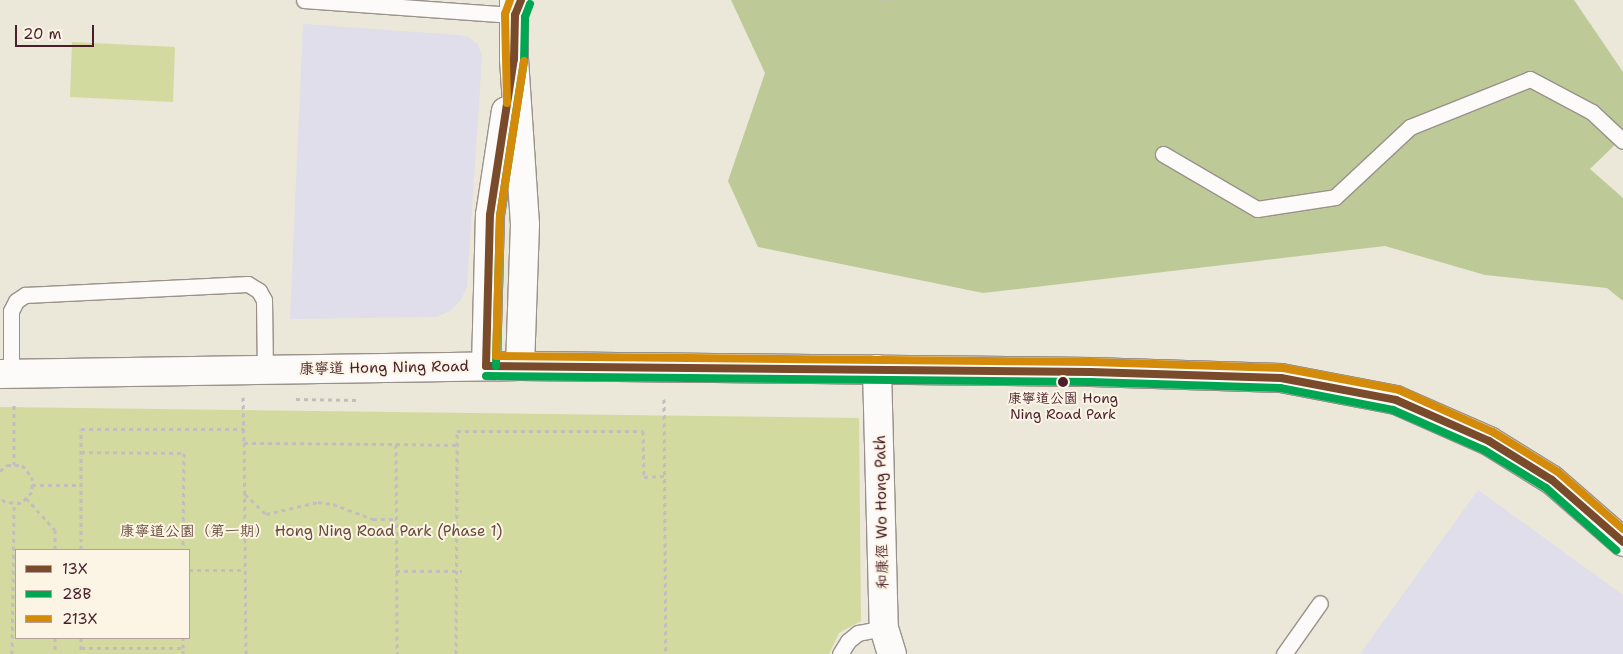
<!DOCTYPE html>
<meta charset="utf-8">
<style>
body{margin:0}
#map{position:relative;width:1623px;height:654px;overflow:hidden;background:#ebe7d9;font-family:"Shantell Sans","LXGW WenKai TC",sans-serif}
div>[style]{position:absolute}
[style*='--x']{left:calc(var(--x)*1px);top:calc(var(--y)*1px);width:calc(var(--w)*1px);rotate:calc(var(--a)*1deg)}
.built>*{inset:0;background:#dfdeea}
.green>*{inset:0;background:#d3daa0}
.forest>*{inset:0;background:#bdca98}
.path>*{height:3px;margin-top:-1.5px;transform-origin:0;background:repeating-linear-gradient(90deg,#c3bebd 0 4px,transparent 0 8px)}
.roads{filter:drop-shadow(1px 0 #9a918b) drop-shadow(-1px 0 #9a918b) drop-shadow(0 1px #9a918b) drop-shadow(0 -1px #9a918b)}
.service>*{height:15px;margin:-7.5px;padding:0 7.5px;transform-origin:7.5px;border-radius:7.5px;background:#fcfbf9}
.minor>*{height:28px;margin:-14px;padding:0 14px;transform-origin:14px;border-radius:14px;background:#fcfbf9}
.secondary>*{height:28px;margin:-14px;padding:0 14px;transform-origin:14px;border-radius:14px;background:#fcfbf9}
.bus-1>*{height:8px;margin:-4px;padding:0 4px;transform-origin:4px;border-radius:4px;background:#7a4b2a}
.bus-2>*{height:8px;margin:-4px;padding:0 4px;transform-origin:4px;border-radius:4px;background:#00a651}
.bus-3>*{height:8px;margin:-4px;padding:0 4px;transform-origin:4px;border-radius:4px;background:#d48b09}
.dots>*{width:14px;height:14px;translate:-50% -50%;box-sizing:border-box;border:2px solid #fcf5e5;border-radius:50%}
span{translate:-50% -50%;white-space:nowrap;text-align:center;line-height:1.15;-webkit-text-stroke:4px #fcf5e5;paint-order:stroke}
.bus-label{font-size:14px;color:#4a1f2b}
.street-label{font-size:15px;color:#4a1f2b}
.park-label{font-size:15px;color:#684b3c}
.legend{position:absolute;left:15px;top:549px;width:175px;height:90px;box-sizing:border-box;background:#fcf5e5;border:1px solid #b59f9b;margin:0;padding:6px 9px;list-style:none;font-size:15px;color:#4a1f2b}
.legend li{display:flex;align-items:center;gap:10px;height:25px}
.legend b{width:25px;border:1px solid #b59f9b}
.scale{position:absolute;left:15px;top:25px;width:79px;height:22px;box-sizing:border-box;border:2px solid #4a1f2b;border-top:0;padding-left:6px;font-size:15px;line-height:18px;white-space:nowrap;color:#4a1f2b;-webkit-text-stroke:4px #fcf5e5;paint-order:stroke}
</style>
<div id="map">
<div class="built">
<div style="clip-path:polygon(303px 24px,457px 35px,469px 37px,478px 45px,482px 56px,467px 286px,461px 300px,450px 311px,436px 317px,290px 319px)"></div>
<div style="clip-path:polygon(1478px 490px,1623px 595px,1623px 654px,1360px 654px)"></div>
</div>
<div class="green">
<div style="clip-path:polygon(72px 42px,175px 47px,173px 102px,70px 97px)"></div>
<div style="clip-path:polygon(evenodd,0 407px,859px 418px,861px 621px,839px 633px,829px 654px,0 654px,0 407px,16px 550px,189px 550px,189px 638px,16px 638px,16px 550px)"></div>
</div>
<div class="forest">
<div style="clip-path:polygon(731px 0,1574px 0,1623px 72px,1623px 137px,1590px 169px,1623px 198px,1623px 301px,1607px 288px,1485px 275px,1385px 246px,983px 293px,758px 247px,728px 181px,765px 73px)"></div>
</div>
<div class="path">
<div style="--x:882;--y:0;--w:9;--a:0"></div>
<div style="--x:243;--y:397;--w:46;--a:88.8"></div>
<div style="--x:296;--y:399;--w:62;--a:0.9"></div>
<div style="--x:664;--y:399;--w:255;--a:89.6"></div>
<div style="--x:396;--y:444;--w:62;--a:0.9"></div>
<div style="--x:81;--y:452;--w:103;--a:0.6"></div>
<div style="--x:184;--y:453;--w:97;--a:90.6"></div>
<div style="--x:14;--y:465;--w:63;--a:-90"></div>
<div style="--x:0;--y:471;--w:9;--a:-41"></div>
<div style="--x:7;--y:465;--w:15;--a:0"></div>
<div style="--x:22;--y:465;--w:16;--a:50"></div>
<div style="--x:32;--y:477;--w:15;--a:90"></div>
<div style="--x:32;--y:492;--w:16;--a:135"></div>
<div style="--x:21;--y:503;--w:16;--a:-176"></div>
<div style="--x:5;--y:502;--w:8;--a:-130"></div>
<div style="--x:32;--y:485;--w:49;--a:0"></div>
<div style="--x:245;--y:494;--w:29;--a:44"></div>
<div style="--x:266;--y:514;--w:53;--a:-13"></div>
<div style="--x:318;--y:502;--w:15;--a:8"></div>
<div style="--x:333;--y:504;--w:43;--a:20.6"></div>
<div style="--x:373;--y:519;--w:23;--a:0"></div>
<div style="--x:26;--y:498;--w:43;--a:47.8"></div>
<div style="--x:55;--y:530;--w:20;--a:90"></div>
<div style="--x:81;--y:550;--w:121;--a:-90"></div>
<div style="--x:81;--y:429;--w:163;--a:0"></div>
<div style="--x:189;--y:570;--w:56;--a:0"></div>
<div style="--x:396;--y:571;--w:66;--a:0"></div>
<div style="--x:55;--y:638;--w:16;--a:90"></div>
<div style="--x:81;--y:638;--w:16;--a:90"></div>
<div style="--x:81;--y:648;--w:102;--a:0"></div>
<div style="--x:183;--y:648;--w:10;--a:-90"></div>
<div style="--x:12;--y:654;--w:151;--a:-89.2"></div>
<div style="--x:183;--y:654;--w:6;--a:-90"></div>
<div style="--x:246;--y:654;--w:211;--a:-90.5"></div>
<div style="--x:244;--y:443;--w:152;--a:0.4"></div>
<div style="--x:396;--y:444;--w:210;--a:89.7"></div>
<div style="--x:456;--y:654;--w:223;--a:-89.7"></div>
<div style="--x:457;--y:431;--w:186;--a:0"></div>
<div style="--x:643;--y:431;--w:46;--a:88.8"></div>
<div style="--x:644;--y:477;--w:20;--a:-3"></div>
</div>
<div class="roads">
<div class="service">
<div style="--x:304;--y:0;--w:212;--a:4.1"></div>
<div style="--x:1163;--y:154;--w:109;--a:30.3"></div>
<div style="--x:1257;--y:209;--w:79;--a:-8.7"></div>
<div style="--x:1335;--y:197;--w:103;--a:-43"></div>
<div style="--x:1410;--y:127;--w:129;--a:-21.8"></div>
<div style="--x:1530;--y:79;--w:70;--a:28"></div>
<div style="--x:1592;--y:112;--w:42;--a:43.1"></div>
<div style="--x:11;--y:373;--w:62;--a:-90"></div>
<div style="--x:11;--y:311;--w:11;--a:-63"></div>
<div style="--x:16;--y:301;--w:11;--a:-34"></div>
<div style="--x:25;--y:295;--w:223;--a:-2.8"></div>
<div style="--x:248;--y:284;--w:13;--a:32"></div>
<div style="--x:259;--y:291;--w:10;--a:61"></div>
<div style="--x:264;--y:300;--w:71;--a:89.2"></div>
<div style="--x:840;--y:654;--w:15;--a:-58"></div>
<div style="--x:848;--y:641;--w:13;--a:-39"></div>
<div style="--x:858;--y:633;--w:26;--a:-11"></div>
<div style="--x:1284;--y:654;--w:62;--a:-54.8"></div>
</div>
<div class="minor">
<div style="--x:877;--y:369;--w:259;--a:88.5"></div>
<div style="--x:884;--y:628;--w:27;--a:73"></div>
</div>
<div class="secondary">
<div style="--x:514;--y:0;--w:59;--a:90"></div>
<div style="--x:514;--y:59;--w:165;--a:86.2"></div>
<div style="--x:525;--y:224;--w:142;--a:92"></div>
<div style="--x:486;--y:366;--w:151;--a:-88.5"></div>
<div style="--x:490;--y:215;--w:105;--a:-81.3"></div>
<div style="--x:0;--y:374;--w:520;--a:-0.88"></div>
<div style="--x:520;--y:366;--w:571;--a:0.6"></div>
<div style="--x:1091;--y:372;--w:190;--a:1.8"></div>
<div style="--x:1281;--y:378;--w:117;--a:10.8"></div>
<div style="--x:1396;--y:400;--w:102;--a:23.8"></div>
<div style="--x:1489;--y:441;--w:74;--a:31.8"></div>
<div style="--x:1552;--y:480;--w:94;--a:41.1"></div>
</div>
</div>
<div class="bus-1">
<div style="--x:486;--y:366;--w:605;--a:0.57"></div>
<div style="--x:1091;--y:372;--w:190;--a:1.8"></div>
<div style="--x:1281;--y:378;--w:117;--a:10.8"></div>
<div style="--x:1396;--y:400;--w:102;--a:23.8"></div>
<div style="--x:1489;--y:441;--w:74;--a:31.8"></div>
<div style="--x:1552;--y:480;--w:94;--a:41.1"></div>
<div style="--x:486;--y:366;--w:151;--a:-88.5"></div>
<div style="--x:490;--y:215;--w:158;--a:-81.3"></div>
<div style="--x:514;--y:59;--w:44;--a:-88.7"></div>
<div style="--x:515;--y:15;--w:16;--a:-68"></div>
</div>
<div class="bus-2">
<div style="--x:496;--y:366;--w:150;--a:-88.5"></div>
<div style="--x:500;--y:216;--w:157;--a:-81.2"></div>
<div style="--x:524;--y:61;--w:44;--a:-88.7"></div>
<div style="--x:525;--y:17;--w:14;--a:-69"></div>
<div style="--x:486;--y:376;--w:605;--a:0.57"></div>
<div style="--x:1091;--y:382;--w:189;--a:1.8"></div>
<div style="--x:1280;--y:388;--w:115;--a:11"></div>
<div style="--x:1393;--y:410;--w:99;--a:23.7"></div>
<div style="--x:1484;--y:450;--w:73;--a:31.5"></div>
<div style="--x:1546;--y:488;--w:94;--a:41.5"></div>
</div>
<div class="bus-3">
<div style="--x:524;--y:61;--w:157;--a:98.8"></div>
<div style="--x:500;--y:216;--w:140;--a:91.6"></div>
<div style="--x:496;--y:356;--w:595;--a:0.58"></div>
<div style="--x:1091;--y:362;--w:192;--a:1.8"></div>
<div style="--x:1283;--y:368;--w:118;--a:10.7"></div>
<div style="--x:1399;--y:390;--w:103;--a:24.1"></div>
<div style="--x:1493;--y:432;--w:76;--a:31.6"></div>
<div style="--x:1558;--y:472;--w:86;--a:41.2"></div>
<div style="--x:507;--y:103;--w:89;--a:-91.3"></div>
<div style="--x:505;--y:14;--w:15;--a:-70"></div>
</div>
<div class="dots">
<div style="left:1063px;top:382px;background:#4a1f2b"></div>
</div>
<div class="bus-label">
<span style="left:1063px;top:406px">康寧道公園 Hong<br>Ning Road Park</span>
</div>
<div class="street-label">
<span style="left:384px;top:368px;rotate:-1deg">康寧道 Hong Ning Road</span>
<span style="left:882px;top:512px;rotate:-91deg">和康徑 Wo Hong Path</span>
</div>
<div class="park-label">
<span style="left:311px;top:532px">康寧道公園（第一期） Hong Ning Road Park (Phase 1)</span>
</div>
<ul class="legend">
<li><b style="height:6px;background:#7a4b2a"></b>13X</li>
<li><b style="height:6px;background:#00a651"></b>28B</li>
<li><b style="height:6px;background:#d48b09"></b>213X</li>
</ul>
<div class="scale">20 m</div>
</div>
